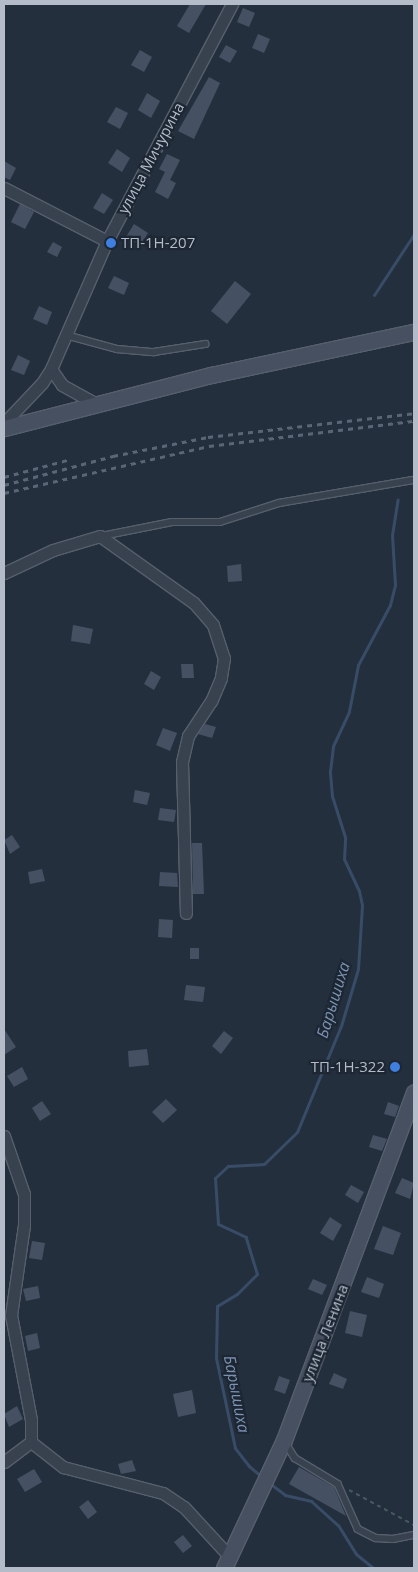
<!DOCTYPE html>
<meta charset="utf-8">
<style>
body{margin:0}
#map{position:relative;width:418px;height:1572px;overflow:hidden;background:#242f3e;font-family:"Open Sans",sans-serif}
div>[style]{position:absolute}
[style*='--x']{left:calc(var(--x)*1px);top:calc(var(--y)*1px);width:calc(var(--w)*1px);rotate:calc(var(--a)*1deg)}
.stream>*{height:3px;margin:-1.5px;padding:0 1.5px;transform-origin:1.5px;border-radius:1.5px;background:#394c67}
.building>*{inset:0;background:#455162}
.path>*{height:2px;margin-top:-1px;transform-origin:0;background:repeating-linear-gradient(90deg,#44595c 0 4px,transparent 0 8px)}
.roads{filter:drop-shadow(1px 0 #565f6c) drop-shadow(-1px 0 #565f6c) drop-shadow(0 1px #565f6c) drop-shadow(0 -1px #565f6c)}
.service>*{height:5.5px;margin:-2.75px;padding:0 2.75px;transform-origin:2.75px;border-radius:2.75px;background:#38414e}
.minor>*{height:11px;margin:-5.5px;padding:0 5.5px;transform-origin:5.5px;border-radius:5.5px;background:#38414e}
.secondary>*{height:15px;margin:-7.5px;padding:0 7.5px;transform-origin:7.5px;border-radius:7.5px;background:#465061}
.rail>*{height:3px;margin-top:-1.5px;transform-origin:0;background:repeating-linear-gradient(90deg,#5a6575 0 5px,transparent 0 10px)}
.dots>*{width:14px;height:14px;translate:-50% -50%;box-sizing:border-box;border:2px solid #1d2633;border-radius:50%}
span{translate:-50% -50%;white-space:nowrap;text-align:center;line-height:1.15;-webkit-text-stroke:4.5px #1d2633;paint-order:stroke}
.street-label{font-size:15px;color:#b4bcc9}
.poi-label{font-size:15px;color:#b4bcc9}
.left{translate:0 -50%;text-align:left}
.right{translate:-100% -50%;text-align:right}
.water-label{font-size:16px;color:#7c92b1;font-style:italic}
.frame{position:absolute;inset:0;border:5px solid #b4bcc9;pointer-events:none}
</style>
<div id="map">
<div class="stream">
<div style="--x:374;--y:295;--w:73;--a:-56.7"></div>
<div style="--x:262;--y:1477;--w:17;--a:-140"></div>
<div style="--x:249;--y:1466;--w:23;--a:-128"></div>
<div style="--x:235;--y:1448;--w:92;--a:-101.9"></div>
<div style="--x:216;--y:1358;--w:52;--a:-88.9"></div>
<div style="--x:217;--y:1306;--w:23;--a:-31"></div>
<div style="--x:237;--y:1294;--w:28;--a:-45"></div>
<div style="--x:257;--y:1274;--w:39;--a:-107"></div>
<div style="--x:246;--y:1237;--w:31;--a:-155"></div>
<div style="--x:218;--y:1224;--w:46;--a:-93.7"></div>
<div style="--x:215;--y:1178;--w:18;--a:-43"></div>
<div style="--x:228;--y:1166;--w:36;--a:-3"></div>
<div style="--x:264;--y:1164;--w:46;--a:-44.1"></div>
<div style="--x:297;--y:1132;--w:115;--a:-67.5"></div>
<div style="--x:341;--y:1026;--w:59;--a:-73.4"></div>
<div style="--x:358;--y:969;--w:64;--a:-86.4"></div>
<div style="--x:362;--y:905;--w:14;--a:-102"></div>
<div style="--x:359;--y:891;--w:35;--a:-115"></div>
<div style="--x:344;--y:859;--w:22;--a:-87"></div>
<div style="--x:345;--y:837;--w:43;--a:-107.6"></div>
<div style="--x:332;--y:796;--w:25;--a:-95"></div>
<div style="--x:330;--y:771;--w:25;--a:-83"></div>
<div style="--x:333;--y:746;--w:38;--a:-65"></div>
<div style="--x:349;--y:711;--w:47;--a:-78.9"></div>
<div style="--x:358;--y:665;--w:68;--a:-61.9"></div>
<div style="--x:390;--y:605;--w:21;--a:-76"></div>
<div style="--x:395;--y:585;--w:50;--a:-93.4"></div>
<div style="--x:392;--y:535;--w:36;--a:-81"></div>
<div style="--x:268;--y:1482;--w:21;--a:37"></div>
<div style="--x:285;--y:1495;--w:27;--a:13"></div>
<div style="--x:311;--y:1501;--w:36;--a:42"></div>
<div style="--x:338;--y:1525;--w:34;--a:58"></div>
<div style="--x:356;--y:1554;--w:22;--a:39"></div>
</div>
<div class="building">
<div style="clip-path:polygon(190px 4px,206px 4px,189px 33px,177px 26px)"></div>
<div style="clip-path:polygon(243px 8px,255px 13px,249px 27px,237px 22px)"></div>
<div style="clip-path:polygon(258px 34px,270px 39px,264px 53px,252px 48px)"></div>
<div style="clip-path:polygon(226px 45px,237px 51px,230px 63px,219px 57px)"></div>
<div style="clip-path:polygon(140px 50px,152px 57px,144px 72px,131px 65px)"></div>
<div style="clip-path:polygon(209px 77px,220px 83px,194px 139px,178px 131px)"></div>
<div style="clip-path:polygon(147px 93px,160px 101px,151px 118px,138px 110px)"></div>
<div style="clip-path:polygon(116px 107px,128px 113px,120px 129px,107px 122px)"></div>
<div style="clip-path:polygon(117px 149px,130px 158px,122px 172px,108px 163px)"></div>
<div style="clip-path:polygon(167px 154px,180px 160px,170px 180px,176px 183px,168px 199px,155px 192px,165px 172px,159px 169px)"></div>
<div style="clip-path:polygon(4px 161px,16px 168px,10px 180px,4px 177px)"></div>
<div style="clip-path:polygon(102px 193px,113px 200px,104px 214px,93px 208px)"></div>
<div style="clip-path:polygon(20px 204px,34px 212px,25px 229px,11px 222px)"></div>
<div style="clip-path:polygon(134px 224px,148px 233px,140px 246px,126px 237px)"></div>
<div style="clip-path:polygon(53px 242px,62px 247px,57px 257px,47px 252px)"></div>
<div style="clip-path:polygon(114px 276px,129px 283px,124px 295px,108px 288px)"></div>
<div style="clip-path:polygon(235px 281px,251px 294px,227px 324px,211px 311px)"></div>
<div style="clip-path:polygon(39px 306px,52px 312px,47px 325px,33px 319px)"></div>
<div style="clip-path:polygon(18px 355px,30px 361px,24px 375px,11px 370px)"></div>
<div style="clip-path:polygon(241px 564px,242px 581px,228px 582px,227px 566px)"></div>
<div style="clip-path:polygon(73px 625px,93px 629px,90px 644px,71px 641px)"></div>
<div style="clip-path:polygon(181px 664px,193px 664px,194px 678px,182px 678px)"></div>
<div style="clip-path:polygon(151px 671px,161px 677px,154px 690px,144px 684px)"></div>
<div style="clip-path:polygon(205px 724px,216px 727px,212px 738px,198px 734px)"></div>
<div style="clip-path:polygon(163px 728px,177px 733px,170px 751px,156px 745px)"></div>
<div style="clip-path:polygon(135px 790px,150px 793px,147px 805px,133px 802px)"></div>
<div style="clip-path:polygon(160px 808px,176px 810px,174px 822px,158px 820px)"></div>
<div style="clip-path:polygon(12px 835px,20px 847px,10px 854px,4px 840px)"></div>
<div style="clip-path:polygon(192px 843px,202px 843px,204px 894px,193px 894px)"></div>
<div style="clip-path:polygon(42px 869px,45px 881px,30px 884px,28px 872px)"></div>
<div style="clip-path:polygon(160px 872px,177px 873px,178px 887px,159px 886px)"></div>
<div style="clip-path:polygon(159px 919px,173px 920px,172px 938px,158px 937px)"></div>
<div style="clip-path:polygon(190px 948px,199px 948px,199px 959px,190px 959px)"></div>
<div style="clip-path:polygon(186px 985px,205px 987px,203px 1002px,184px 1000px)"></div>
<div style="clip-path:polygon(4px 1029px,16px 1047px,4px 1055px)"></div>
<div style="clip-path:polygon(224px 1031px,233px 1038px,221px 1054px,212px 1046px)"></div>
<div style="clip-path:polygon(147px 1049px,149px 1065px,129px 1067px,128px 1051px)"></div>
<div style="clip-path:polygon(22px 1067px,28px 1079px,14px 1087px,7px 1076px)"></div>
<div style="clip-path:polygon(166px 1099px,177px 1110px,163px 1123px,152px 1112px)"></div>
<div style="clip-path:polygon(42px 1101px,51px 1114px,40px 1121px,32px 1108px)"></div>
<div style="clip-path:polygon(388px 1102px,399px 1106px,395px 1117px,384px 1114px)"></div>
<div style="clip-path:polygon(373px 1135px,387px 1139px,382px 1151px,369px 1147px)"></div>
<div style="clip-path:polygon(402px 1178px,414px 1183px,410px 1199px,395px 1193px)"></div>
<div style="clip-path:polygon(351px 1185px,364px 1192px,358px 1203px,345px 1195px)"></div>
<div style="clip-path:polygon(330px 1217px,342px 1225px,333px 1241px,320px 1233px)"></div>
<div style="clip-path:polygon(383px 1226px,401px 1233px,393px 1255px,374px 1249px)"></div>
<div style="clip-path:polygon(32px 1241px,45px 1243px,42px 1260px,29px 1258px)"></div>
<div style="clip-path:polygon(367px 1277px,384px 1284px,379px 1298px,361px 1292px)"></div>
<div style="clip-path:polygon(313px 1279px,327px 1285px,322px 1295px,308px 1289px)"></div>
<div style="clip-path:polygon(38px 1286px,40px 1298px,26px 1301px,23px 1289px)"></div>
<div style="clip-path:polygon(350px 1311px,367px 1315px,362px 1337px,345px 1333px)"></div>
<div style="clip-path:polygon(37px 1333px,40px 1348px,28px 1351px,25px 1336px)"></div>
<div style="clip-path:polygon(334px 1373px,347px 1379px,343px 1389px,329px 1384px)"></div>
<div style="clip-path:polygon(279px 1376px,290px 1380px,285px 1394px,274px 1390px)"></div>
<div style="clip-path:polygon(192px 1390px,196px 1413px,178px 1417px,173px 1394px)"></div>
<div style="clip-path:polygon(17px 1406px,23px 1419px,9px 1427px,4px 1414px)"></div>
<div style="clip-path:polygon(132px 1460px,136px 1471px,121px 1474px,118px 1464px)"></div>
<div style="clip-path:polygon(299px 1467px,334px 1487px,346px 1516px,289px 1484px)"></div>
<div style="clip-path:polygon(34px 1469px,42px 1482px,25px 1492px,17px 1479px)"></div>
<div style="clip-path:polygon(88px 1500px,97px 1512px,88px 1519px,79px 1507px)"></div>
<div style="clip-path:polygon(183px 1535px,192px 1546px,183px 1553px,174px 1542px)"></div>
</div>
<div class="path">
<div style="--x:349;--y:1490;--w:74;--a:28.3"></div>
</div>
<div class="roads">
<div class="service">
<div style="--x:66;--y:335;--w:53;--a:15.4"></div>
<div style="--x:117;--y:349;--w:37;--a:5"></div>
<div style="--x:154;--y:352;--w:52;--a:-8.9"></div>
<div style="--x:102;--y:536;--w:71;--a:-11.3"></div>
<div style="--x:172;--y:522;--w:48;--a:0"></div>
<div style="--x:220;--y:522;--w:62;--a:-17.9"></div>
<div style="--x:279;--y:503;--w:137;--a:-9.7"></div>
<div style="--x:285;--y:1442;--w:19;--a:58"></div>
<div style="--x:295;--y:1458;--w:50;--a:31.2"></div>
<div style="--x:338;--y:1484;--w:49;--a:66"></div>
<div style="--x:358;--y:1529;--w:20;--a:27"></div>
<div style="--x:376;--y:1538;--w:17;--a:3"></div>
<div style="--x:393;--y:1539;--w:21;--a:-11"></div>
</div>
<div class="minor">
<div style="--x:4;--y:188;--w:116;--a:27.2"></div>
<div style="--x:51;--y:369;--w:19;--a:55"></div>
<div style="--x:62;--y:385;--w:38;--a:29"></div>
<div style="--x:4;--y:423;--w:55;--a:-46.5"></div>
<div style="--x:42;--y:383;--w:17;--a:-57"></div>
<div style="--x:51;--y:369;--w:140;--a:-66.4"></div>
<div style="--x:107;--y:241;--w:268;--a:-62.2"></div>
<div style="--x:4;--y:573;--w:54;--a:-25.1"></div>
<div style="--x:53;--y:550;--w:49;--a:-16.6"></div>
<div style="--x:100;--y:536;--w:115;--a:35.5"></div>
<div style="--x:194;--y:603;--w:29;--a:49"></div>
<div style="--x:213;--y:625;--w:35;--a:72"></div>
<div style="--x:224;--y:658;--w:20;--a:99"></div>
<div style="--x:221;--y:678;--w:25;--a:113"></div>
<div style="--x:211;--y:701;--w:42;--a:123.3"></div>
<div style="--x:188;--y:736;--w:27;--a:103"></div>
<div style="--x:182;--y:762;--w:151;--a:88.5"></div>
<div style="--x:4;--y:1136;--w:61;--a:71"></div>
<div style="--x:24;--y:1194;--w:31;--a:90"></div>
<div style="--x:24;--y:1225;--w:91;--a:98.2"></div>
<div style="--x:11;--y:1315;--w:107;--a:79.2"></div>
<div style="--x:31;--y:1420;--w:22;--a:90"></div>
<div style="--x:31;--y:1442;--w:41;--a:38"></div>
<div style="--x:63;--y:1467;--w:103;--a:14.6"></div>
<div style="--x:163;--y:1493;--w:25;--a:34"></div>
<div style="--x:184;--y:1507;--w:68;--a:47.4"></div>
<div style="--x:4;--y:1462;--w:34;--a:-37"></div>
</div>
<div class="secondary">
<div style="--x:4;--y:428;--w:214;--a:-14.4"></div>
<div style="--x:211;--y:375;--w:208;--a:-12"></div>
<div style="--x:224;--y:1568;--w:141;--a:-64.9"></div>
<div style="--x:284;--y:1440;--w:371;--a:-69.5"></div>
</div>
</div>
<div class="rail">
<div style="--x:4;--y:477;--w:69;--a:-15"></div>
<div style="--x:4;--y:485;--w:113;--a:-14.9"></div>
<div style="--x:113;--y:456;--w:97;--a:-11.3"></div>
<div style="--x:208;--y:437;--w:207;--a:-6.6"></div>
<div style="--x:4;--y:493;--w:210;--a:-12.9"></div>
<div style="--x:209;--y:446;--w:207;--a:-7"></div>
</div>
<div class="dots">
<div style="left:111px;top:243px;background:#3f7fe0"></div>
<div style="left:395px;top:1067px;background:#3f7fe0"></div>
</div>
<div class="street-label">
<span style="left:151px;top:158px;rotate:-62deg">улица Мичурина</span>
<span style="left:325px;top:1333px;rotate:-69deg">улица Ленина</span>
</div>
<div class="poi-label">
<span class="left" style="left:121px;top:243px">ТП-1Н-207</span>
<span class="right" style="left:385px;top:1067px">ТП-1Н-322</span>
</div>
<div class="water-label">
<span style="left:333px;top:1000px;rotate:-73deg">Барышиха</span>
<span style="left:237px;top:1394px;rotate:79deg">Барышиха</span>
</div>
<div class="frame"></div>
</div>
